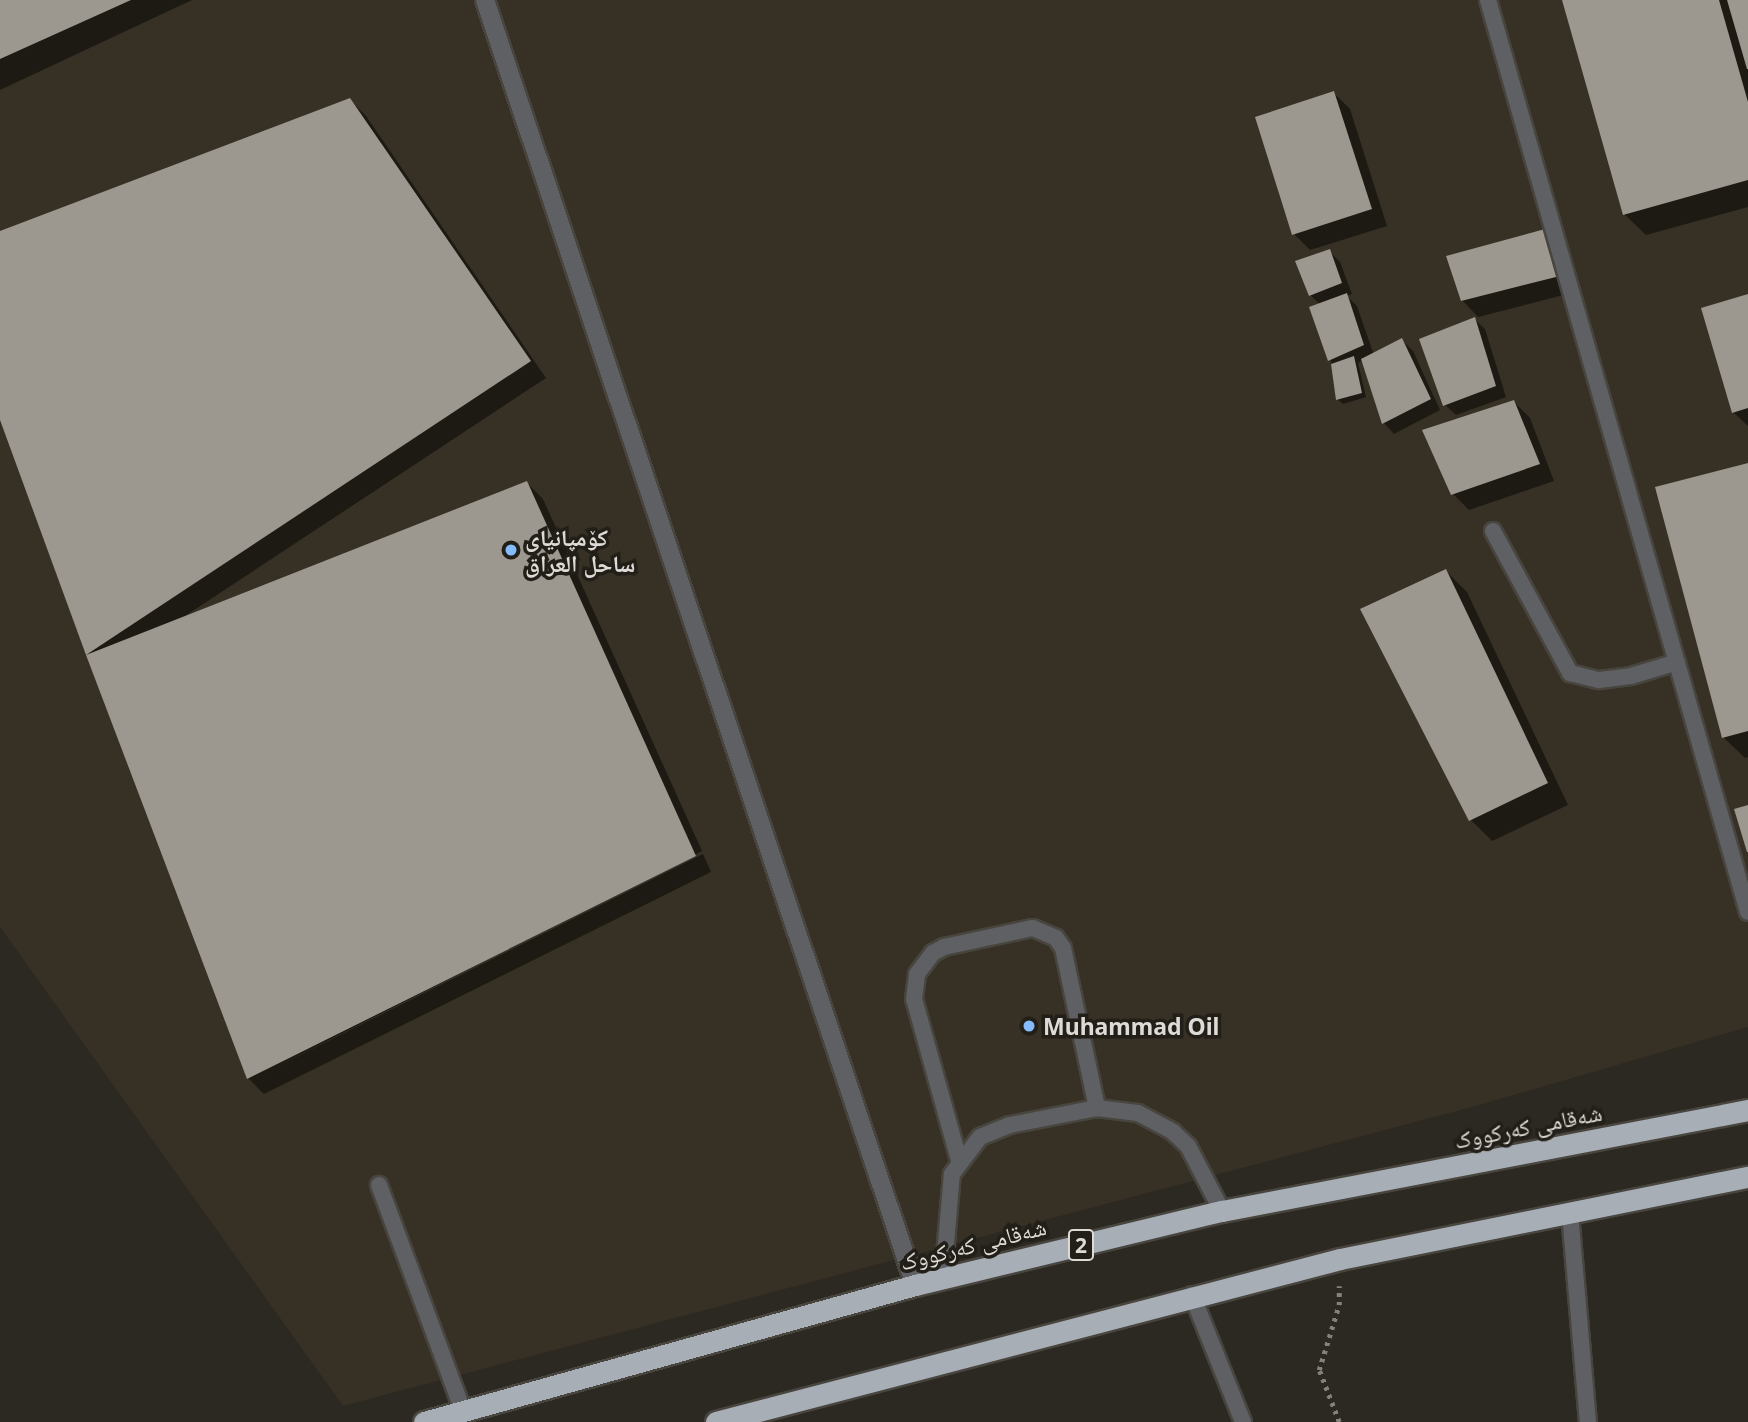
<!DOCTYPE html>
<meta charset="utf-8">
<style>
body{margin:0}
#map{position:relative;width:1748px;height:1422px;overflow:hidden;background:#2c2822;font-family:"Noto Sans","Noto Naskh Arabic",sans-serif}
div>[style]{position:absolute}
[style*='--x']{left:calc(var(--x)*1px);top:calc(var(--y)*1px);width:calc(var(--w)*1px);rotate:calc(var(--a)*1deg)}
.built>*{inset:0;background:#373024}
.shadow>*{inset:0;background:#0007}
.building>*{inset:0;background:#9c978f}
.path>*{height:4.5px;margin-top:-2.25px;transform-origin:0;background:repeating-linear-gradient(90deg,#84807b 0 3.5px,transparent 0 8.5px)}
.roads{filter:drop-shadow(2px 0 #48453f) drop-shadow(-2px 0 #48453f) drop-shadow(0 2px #48453f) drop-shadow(0 -2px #48453f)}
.lane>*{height:16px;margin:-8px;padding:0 8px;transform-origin:8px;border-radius:8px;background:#5e6063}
.street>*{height:18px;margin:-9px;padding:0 9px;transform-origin:9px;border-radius:9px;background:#5e6063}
.highway>*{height:21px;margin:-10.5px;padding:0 10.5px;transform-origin:10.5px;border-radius:10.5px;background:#a8aeb5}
.dots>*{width:19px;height:19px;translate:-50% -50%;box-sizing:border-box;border:4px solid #221e18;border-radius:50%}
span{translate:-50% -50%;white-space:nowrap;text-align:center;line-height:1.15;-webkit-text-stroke:7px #221e18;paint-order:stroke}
.shield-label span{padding:2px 5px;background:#221e18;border:2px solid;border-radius:5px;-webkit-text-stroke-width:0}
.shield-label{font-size:21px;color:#dedbd7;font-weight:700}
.poi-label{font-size:23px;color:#dedbd7;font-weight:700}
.left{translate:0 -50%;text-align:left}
.street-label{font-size:23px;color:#dedbd7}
</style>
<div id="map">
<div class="built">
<div style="clip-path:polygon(0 0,1748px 0,1748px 1027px,1472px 1107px,343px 1406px,0 927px)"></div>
</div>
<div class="shadow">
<div style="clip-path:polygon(0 0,192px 0,0 90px)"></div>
<div style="clip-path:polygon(1564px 0,1748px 0,1748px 207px,1646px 235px,1624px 214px)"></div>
<div style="clip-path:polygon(1334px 93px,1350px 109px,1387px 226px,1310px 250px,1294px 234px)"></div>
<div style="clip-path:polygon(350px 100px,366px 116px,546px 378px,185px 616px,527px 483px,543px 499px,702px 851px,254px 1078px,703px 854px,711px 872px,264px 1094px,248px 1078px,0 415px,0 233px)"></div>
<div style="clip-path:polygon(1545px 230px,1561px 247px,1575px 292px,1478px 317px,1462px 300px)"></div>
<div style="clip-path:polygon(1329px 251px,1340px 262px,1352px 294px,1347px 296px,1357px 306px,1374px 355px,1402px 340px,1413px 351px,1440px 410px,1394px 434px,1384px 423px,1363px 360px,1358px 363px,1366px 397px,1343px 404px,1338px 400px,1321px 305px,1310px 295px)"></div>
<div style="clip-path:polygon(1748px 296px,1748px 426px,1733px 412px)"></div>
<div style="clip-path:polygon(1474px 319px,1485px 329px,1506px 397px,1456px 415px,1445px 405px)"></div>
<div style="clip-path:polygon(1514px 402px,1530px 418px,1554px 481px,1469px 510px,1453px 494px)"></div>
<div style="clip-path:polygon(1748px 463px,1748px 757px,1745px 758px,1723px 737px,1657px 489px)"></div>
<div style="clip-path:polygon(1446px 571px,1467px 592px,1568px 805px,1492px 841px,1471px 820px)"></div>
</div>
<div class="building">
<div style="clip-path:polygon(0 0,131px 0,0 59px)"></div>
<div style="clip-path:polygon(1562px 0,1719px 0,1748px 102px,1748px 180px,1623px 215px)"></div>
<div style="clip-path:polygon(1727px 0,1748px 0,1748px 69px,1747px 69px)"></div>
<div style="clip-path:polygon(1334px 91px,1372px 209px,1292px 235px,1255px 117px)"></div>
<div style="clip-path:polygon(350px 98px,531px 361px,86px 655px,0 420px,0 231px)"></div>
<div style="clip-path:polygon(1545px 229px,1560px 276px,1461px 301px,1446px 256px)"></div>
<div style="clip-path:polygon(1330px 249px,1342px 283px,1309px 296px,1295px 261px)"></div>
<div style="clip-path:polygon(1347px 293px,1364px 345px,1328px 361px,1309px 307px)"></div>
<div style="clip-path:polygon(1748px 294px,1748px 408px,1732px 413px,1701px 308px)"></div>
<div style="clip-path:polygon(1475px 317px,1496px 386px,1443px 406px,1419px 339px)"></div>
<div style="clip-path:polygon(1402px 338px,1431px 399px,1382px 424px,1361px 359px)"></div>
<div style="clip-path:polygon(1354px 356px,1362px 393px,1336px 400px,1331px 364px)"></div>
<div style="clip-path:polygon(1514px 400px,1540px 464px,1451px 495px,1422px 430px)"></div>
<div style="clip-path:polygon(1748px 463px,1748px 731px,1722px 738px,1655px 487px)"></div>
<div style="clip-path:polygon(527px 481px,696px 856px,247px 1079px,86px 655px)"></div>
<div style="clip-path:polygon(1446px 569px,1548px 783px,1469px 821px,1360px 609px)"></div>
<div style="clip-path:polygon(1748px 805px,1748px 852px,1747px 852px,1734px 809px)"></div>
</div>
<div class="path">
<div style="--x:1339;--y:1422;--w:56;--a:-111"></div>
<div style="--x:1319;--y:1370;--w:68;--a:-72.9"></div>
<div style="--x:1339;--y:1305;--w:19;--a:-90"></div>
</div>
<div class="roads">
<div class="lane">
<div style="--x:1488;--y:0;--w:948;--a:74.09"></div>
<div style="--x:1493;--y:531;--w:162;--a:61.5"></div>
<div style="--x:1570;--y:673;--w:30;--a:14"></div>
<div style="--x:1599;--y:680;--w:32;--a:-7"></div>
<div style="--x:1631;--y:676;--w:48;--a:-16.9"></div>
<div style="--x:959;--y:1160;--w:167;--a:-105.6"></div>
<div style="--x:914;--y:999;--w:25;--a:-83"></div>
<div style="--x:917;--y:974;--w:26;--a:-53"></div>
<div style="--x:933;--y:953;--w:13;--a:-29"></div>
<div style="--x:944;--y:947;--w:91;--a:-12.1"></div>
<div style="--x:1033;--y:928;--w:25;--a:23"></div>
<div style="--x:1056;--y:938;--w:12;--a:55"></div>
<div style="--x:1063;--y:948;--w:164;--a:78"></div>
<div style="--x:379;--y:1185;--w:241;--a:69.6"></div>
<div style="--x:1570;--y:1213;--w:210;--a:85.1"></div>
<div style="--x:943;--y:1278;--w:104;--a:-85.1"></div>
<div style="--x:952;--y:1174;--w:46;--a:-52.9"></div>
<div style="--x:980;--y:1137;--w:32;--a:-22"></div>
<div style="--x:1010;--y:1125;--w:89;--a:-11.1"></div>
<div style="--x:1097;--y:1108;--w:41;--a:7"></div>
<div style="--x:1138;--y:1113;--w:40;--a:28"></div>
<div style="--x:1173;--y:1132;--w:21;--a:43"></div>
<div style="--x:1188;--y:1146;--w:73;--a:62.4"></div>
<div style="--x:1192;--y:1295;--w:137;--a:68.1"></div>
</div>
<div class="street">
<div style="--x:485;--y:0;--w:1355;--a:71.5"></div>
</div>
<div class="highway">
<div style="--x:424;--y:1422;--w:510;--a:-15.59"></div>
<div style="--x:915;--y:1285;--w:316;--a:-13.6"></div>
<div style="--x:1222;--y:1211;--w:536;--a:-10.87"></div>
<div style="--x:716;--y:1422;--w:645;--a:-14.64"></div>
<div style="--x:1340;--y:1259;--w:416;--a:-11.4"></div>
</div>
</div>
<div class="dots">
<div style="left:511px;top:550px;background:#84bcfb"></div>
<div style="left:1029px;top:1026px;background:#84bcfb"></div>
</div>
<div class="shield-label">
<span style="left:1081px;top:1245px">2</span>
</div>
<div class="poi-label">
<span class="left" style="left:525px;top:550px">کۆمپانیای<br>ساحل العراق</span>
<span class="left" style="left:1043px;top:1026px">Muhammad Oil</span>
</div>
<div class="street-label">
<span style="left:1528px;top:1126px;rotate:-11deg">شەقامی کەرکووک</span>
<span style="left:973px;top:1244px;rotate:-14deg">شەقامی کەرکووک</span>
</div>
</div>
